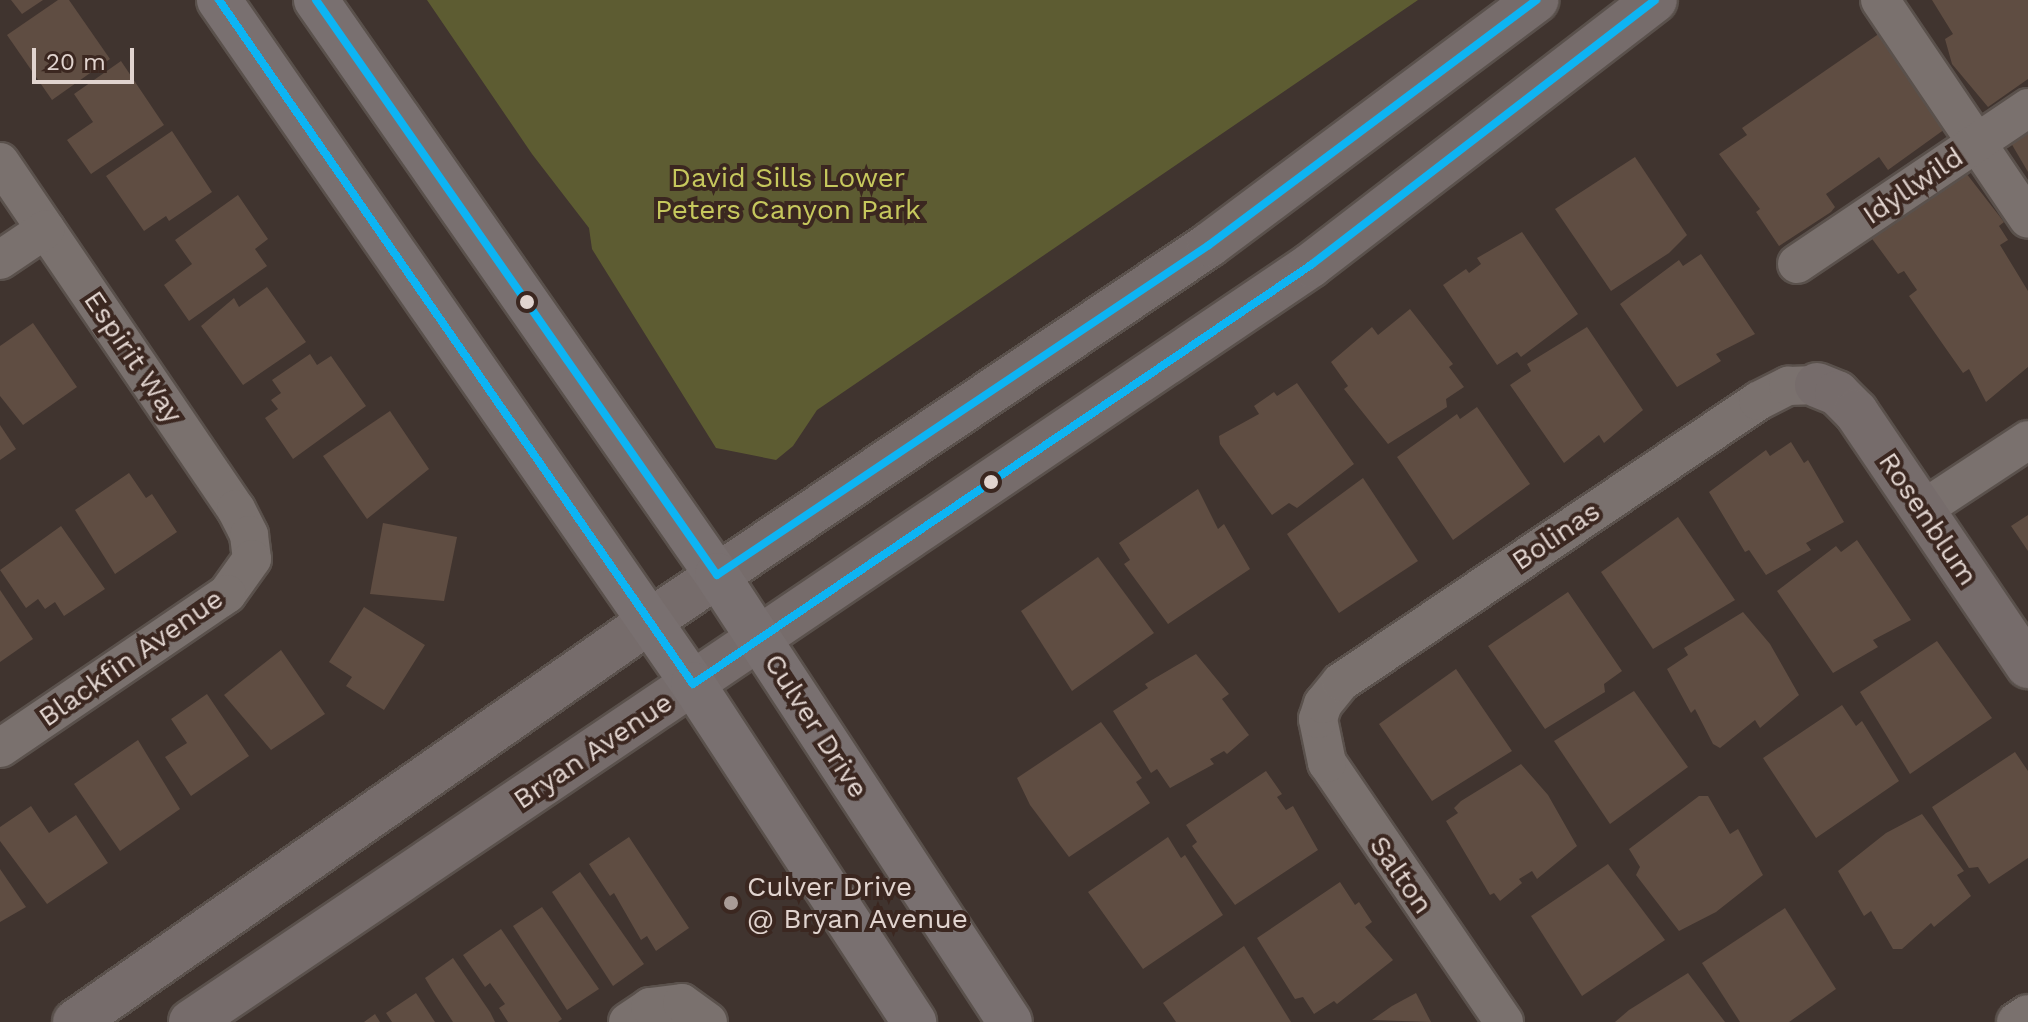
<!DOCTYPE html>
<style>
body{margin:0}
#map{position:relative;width:2028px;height:1022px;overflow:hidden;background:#40342f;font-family:"Work Sans",sans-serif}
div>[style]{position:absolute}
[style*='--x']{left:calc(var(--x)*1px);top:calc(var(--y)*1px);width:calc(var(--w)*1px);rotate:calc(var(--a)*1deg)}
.green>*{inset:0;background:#5d5c32}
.building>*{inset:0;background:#5f4d42}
.roads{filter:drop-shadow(2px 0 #5a514c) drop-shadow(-2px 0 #5a514c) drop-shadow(0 2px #5a514c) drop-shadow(0 -2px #5a514c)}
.street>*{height:38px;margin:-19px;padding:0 19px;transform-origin:19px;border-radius:19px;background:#7a716e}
.secondary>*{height:44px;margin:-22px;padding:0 22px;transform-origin:22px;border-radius:22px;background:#766c6b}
.primary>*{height:44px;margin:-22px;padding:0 22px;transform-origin:22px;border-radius:22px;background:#797070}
.bus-1>*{height:8px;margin:-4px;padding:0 4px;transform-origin:4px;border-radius:4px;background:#0db4f3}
.dots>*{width:22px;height:22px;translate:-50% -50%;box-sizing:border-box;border:4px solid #3b2720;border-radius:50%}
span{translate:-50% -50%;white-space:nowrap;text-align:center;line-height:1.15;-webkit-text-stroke:8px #3b2720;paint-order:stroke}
.park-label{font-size:28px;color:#c6c85d}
.street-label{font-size:28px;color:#e1d4cf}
.poi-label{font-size:28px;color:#e1d4cf}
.left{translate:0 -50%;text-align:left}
.scale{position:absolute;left:32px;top:48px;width:102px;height:36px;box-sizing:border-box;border:4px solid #e1d4cf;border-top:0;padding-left:10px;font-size:24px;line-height:28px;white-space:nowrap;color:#e1d4cf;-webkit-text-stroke:6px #3b2720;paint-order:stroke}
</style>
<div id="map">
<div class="green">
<div style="clip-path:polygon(427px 0,1418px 0,817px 410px,793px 446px,776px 460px,716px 448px,592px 249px,589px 228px,532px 154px)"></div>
</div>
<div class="building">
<div style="clip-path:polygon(11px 0,43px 0,22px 14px)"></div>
<div style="clip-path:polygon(58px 0,69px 0,110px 59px,52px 100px,7px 35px)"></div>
<div style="clip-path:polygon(1932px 0,2028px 0,2028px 79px,1988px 107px,1952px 64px,1945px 39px,1953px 34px)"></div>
<div style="clip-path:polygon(1880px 33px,1945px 129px,1888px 170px,1879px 157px,1826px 194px,1835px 207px,1831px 212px,1779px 246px,1756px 212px,1760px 209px,1719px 154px,1747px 135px,1742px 128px)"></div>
<div style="clip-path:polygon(121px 61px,164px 125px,91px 174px,67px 140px,93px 122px,74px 94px)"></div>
<div style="clip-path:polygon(172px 131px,212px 192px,169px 221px,166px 216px,144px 231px,106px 176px)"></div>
<div style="clip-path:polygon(2028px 131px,2028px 172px,2011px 143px)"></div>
<div style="clip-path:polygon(1635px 157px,1687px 235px,1669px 253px,1611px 291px,1555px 209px)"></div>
<div style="clip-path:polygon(1966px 173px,2004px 222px,1999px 226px,2008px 240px,2000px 245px,2028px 291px,2028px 367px,1986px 402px,1969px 369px,1963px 373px,1909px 296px,1917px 290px,1904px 271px,1898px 274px,1870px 236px)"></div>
<div style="clip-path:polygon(238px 195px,268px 239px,255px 249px,267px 266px,189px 321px,164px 285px,192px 264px,175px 240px)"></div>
<div style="clip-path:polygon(1522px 232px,1578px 314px,1521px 357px,1517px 352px,1497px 365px,1443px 285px,1466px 269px,1469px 273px,1481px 264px,1477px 258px)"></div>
<div style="clip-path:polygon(1701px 254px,1755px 334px,1716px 354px,1721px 361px,1677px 387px,1620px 304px,1679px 260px,1683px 266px)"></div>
<div style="clip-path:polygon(267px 287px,306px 342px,243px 385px,201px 326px,234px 298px,239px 307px)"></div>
<div style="clip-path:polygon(1410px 309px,1453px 364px,1449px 367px,1464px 387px,1446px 399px,1447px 407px,1388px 444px,1344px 389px,1348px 386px,1331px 362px,1372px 327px,1378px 335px)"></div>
<div style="clip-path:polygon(33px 323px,77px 387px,23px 425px,0 396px,0 346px)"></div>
<div style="clip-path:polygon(1587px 327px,1643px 410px,1604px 443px,1599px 435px,1564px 463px,1510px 385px,1531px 371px,1527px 364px)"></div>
<div style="clip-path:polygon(310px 354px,317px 365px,331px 356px,366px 406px,293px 459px,265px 418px,278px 409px,271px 400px,281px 393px,272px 380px)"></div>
<div style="clip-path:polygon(1297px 383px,1354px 464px,1297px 508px,1289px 503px,1272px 515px,1220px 444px,1219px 436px,1259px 414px,1254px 406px,1274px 392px,1277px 396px)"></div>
<div style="clip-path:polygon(1477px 407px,1530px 484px,1453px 540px,1397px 457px,1457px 414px,1460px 419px)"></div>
<div style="clip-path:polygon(390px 411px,429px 469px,367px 519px,323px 456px)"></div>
<div style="clip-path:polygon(0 425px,16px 449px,0 460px)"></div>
<div style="clip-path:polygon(1791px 442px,1804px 463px,1808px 460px,1844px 522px,1806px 543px,1811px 550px,1766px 575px,1749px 550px,1745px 552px,1709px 492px,1766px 450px,1770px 456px)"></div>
<div style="clip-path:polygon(129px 473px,146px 498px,152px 494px,177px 532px,115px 574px,75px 510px)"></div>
<div style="clip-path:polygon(1363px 478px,1418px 561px,1339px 613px,1287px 534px)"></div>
<div style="clip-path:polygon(1198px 489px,1218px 529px,1224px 524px,1250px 569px,1168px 624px,1124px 564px,1130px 560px,1119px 543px)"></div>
<div style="clip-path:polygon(2028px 515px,2028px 551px,2011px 526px)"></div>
<div style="clip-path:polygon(1678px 517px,1735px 600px,1653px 649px,1601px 572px)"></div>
<div style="clip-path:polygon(383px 523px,457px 537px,444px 601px,370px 594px)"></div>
<div style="clip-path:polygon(61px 526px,105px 589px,64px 616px,55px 602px,45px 609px,38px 599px,26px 608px,0 570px)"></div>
<div style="clip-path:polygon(1857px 540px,1911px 620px,1873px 640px,1878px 647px,1833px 673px,1777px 591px,1836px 546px,1841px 552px)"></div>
<div style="clip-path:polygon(1098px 557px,1154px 633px,1072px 691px,1021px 611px)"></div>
<div style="clip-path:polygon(0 590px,33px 639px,0 662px)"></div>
<div style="clip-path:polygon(1568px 592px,1622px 671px,1604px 684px,1605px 692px,1545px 729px,1488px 646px)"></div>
<div style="clip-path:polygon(364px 607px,425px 645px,384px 710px,346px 686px,352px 677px,329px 662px)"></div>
<div style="clip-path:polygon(1743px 612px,1770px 644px,1799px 695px,1760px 728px,1755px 720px,1720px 748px,1713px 744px,1695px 709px,1691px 713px,1667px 669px,1688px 655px,1684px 648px)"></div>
<div style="clip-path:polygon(1937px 641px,1992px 718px,1910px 774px,1860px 692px)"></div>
<div style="clip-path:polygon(281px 650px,325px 714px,271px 750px,224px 695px)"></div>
<div style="clip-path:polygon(1196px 654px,1229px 694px,1222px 699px,1249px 735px,1227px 754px,1224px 751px,1210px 759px,1214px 764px,1170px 788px,1157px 769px,1151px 773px,1113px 711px,1148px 688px,1145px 684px)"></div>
<div style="clip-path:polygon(1456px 669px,1512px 751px,1432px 801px,1379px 724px)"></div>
<div style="clip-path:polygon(1634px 691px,1688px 767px,1610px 824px,1554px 741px)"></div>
<div style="clip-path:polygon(207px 694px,249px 756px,191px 796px,165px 757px,187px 743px,171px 719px)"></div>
<div style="clip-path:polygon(1842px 705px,1856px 726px,1862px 721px,1899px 781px,1816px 838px,1763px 758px)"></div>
<div style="clip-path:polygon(1101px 722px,1142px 778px,1136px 782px,1150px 803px,1069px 857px,1030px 805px,1017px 778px)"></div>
<div style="clip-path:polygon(138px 740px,180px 809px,120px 851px,74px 784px)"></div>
<div style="clip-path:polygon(2015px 752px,2028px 771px,2028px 858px,1989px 884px,1978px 867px,1969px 868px,1932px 807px)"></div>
<div style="clip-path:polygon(1521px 764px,1548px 795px,1577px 846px,1537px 879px,1532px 871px,1519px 879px,1522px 883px,1500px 901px,1494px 893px,1490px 895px,1446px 821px,1458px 813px,1454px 808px,1461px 801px)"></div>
<div style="clip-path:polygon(1266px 771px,1282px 794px,1277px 797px,1286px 810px,1293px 806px,1318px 850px,1235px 905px,1192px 846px,1197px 842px,1186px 825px)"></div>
<div style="clip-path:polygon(1699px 796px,1708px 796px,1730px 834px,1738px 829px,1763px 875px,1716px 912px,1679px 931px,1636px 875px,1640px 867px,1629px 849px)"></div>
<div style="clip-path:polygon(31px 806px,49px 833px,76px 815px,108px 863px,47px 904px,0 841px,0 827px)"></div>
<div style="clip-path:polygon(1922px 814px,1964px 871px,1957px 875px,1971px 896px,1934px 927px,1931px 923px,1902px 949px,1893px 949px,1871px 911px,1864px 916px,1838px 871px,1886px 833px)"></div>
<div style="clip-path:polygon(629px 837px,689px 928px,656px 951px,647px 936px,641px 940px,614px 893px,610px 896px,589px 864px)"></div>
<div style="clip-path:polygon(1168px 837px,1181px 858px,1185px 855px,1223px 915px,1143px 969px,1088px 892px)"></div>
<div style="clip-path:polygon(1608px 864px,1665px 940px,1582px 996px,1531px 916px)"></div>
<div style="clip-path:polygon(0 869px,26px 907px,0 922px)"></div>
<div style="clip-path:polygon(580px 872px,644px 964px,613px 986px,552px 892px)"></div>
<div style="clip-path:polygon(1340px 882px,1355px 905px,1359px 902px,1372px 922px,1365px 927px,1393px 960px,1337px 1004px,1334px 1001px,1314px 1014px,1303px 997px,1295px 999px,1257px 938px)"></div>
<div style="clip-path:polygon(542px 907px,599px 989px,567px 1010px,513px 926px)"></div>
<div style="clip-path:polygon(1785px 908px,1836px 989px,1789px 1022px,1740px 1022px,1702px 963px)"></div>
<div style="clip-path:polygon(501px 929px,562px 1019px,558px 1022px,508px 1022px,499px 1008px,505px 1004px,490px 983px,485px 987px,463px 955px)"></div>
<div style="clip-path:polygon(1244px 946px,1291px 1022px,1176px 1022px,1163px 1003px)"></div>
<div style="clip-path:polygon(453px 958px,490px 1012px,495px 1022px,453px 1022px,434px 993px,425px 978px)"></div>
<div style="clip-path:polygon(1688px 973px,1725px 1022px,1615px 1022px,1629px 1010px)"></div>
<div style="clip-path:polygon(416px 993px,435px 1022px,392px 1022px,386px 1013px)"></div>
<div style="clip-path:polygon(1416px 993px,1431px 1022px,1372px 1020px,1392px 1006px)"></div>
<div style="clip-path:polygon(375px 1014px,380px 1022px,364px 1022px)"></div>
</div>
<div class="roads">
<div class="street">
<div style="--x:1880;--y:0;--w:264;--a:55.9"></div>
<div style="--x:0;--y:162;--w:420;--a:55.8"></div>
<div style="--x:236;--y:509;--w:29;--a:63"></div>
<div style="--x:249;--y:535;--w:24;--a:83"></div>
<div style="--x:252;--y:559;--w:43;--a:125.5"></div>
<div style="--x:227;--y:594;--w:274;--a:145.8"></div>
<div style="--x:0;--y:260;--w:55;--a:-34"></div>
<div style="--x:1797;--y:264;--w:279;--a:-34"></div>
<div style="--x:1922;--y:510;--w:127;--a:-33.4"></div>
<div style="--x:628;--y:1022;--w:27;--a:-34"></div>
<div style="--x:650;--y:1007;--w:32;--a:-7"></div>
<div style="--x:682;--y:1003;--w:32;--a:36"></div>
<div style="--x:1504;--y:1022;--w:314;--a:-124.3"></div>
<div style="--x:1327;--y:763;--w:45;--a:-101.6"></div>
<div style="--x:1318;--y:719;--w:16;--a:-72"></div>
<div style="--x:1323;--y:704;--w:28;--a:-51"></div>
<div style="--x:1341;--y:682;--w:503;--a:-33.97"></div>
<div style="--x:1758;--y:401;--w:34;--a:-27"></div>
<div style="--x:1788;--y:386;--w:29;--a:-2"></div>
<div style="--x:2016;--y:1022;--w:14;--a:-34"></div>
</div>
<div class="secondary">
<div style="--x:1817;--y:385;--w:22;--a:22"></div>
<div style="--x:1837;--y:393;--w:27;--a:45"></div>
<div style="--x:1856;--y:412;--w:307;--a:55.9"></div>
<div style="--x:75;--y:1022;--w:701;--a:-34.89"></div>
<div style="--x:650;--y:621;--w:674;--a:-33.93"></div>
<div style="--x:1209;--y:245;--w:409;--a:-36.8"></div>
<div style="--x:191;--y:1022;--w:1352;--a:-34.05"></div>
<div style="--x:1311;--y:265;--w:434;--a:-37.6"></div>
</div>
<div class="primary">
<div style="--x:219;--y:0;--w:832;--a:55.28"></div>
<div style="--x:693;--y:684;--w:404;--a:56.8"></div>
<div style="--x:316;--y:0;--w:701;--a:55.11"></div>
<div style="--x:717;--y:575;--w:534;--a:56.76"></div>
</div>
</div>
<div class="bus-1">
<div style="--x:219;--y:0;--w:832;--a:55.28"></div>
<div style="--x:693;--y:684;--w:747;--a:-34.14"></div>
<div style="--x:1311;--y:265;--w:434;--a:-37.6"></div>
<div style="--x:316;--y:0;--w:701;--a:55.11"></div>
<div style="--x:717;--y:575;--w:592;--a:-33.85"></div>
<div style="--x:1209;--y:245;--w:409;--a:-36.8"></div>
</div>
<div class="dots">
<div style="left:527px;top:302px;background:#e1d4cf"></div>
<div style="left:991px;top:482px;background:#e1d4cf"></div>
<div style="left:731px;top:903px;background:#a99c97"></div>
</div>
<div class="park-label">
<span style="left:788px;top:194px">David Sills Lower<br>Peters Canyon Park</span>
</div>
<div class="street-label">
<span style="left:1913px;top:186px;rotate:-34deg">Idyllwild</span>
<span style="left:133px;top:357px;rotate:56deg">Espirit Way</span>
<span style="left:1928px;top:519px;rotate:56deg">Rosenblum</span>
<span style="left:1556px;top:536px;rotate:-34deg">Bolinas</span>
<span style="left:131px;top:658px;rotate:-35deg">Blackfin Avenue</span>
<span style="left:816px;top:726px;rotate:57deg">Culver Drive</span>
<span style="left:593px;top:751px;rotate:-34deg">Bryan Avenue</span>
<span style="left:1401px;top:875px;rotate:55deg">Salton</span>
</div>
<div class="poi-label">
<span class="left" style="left:747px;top:903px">Culver Drive<br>@ Bryan Avenue</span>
</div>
<div class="scale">20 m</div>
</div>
